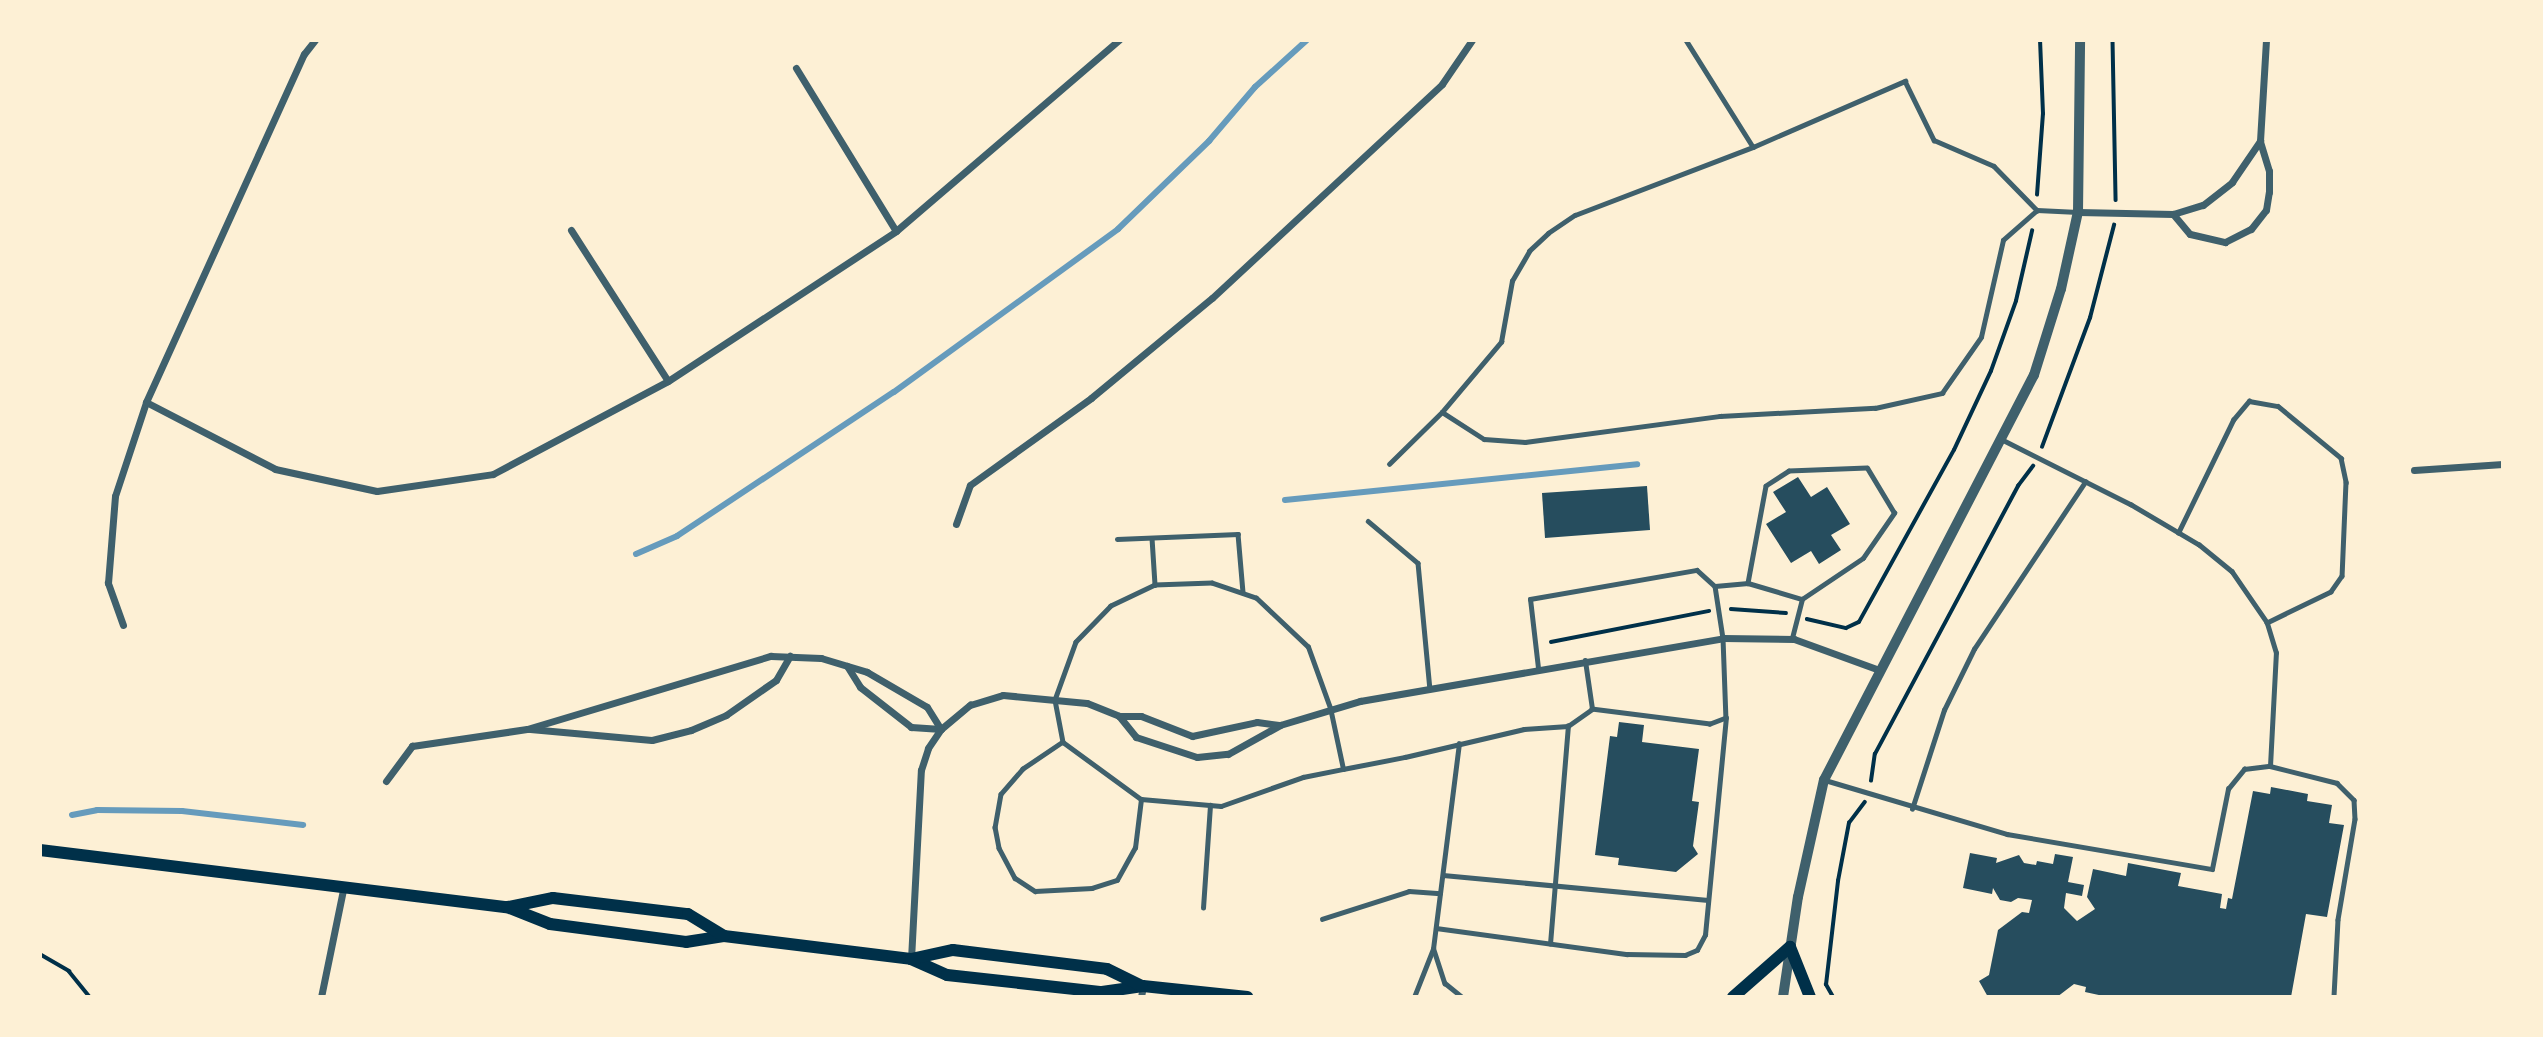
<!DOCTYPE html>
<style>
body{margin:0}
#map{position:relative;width:2543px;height:1037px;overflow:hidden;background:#fdf0d5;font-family:"Noto Sans",sans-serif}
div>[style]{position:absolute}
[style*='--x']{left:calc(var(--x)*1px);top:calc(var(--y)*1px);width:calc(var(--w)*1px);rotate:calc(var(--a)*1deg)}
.stream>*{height:6px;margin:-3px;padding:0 3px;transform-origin:3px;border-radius:3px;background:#669bbc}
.building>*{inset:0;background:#264d5e}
.path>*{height:3.5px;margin:-1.75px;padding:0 1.75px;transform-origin:1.75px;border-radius:1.75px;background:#003049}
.service>*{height:4.5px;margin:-2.25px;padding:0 2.25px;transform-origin:2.25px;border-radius:2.25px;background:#3f606c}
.minor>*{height:7px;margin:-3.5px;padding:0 3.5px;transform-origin:3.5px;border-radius:3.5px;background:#3f606c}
.tertiary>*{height:10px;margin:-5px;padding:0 5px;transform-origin:5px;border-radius:5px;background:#3f606c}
.secondary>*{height:12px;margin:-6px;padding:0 6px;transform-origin:6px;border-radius:6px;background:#003049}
span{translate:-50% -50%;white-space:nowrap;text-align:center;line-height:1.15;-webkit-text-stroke:5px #fdf0d5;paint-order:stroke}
.frame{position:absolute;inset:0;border:42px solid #fdf0d5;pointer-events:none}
</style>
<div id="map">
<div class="stream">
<div style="--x:1285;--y:500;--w:354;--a:-5.8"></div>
<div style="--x:636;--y:554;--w:45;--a:-23.7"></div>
<div style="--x:677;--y:536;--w:260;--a:-33.6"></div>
<div style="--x:894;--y:392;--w:277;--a:-36"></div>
<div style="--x:1118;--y:229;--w:127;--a:-44"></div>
<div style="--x:1209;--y:141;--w:71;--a:-49.6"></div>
<div style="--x:1255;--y:87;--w:70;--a:-42.1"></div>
<div style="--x:72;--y:815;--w:25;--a:-11"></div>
<div style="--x:97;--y:810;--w:85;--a:0.7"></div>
<div style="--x:182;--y:811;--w:122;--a:6.6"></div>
</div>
<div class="building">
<div style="clip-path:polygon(1798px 477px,1811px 497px,1827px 487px,1850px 524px,1831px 535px,1841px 550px,1819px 564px,1811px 551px,1791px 563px,1766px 524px,1786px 512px,1773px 492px)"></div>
<div style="clip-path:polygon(1647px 486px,1650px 530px,1545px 538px,1542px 493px)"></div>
<div style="clip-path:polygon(1619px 722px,1644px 725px,1642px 742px,1699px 749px,1692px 801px,1699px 802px,1693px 846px,1698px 854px,1676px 872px,1618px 865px,1619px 858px,1595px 855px,1610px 736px,1617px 737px)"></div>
<div style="clip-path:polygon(2271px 787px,2308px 794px,2307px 801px,2332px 805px,2329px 823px,2344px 825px,2327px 917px,2306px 914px,2291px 997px,2108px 997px,2085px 992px,2086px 987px,2074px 984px,2057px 997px,1988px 997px,1979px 981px,1989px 975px,1998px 930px,2022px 912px,2029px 913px,2032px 900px,2018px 898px,2011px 902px,2000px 900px,1993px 888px,1992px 894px,1963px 888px,1970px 853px,1997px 858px,1996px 863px,2019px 855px,2024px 863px,2036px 865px,2037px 861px,2053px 864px,2055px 854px,2073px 857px,2068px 882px,2084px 885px,2082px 896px,2066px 893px,2064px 908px,2077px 921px,2095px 909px,2087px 897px,2093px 869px,2126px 876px,2128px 863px,2181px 873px,2178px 886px,2222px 894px,2220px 908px,2226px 909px,2228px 898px,2232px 899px,2253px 791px,2270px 794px)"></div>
</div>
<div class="path">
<div style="--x:2113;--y:40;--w:160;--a:88.9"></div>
<div style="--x:2037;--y:195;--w:81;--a:-85.8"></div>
<div style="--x:2043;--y:114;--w:74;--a:-92.3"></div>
<div style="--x:2042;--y:447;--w:138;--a:-69.6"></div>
<div style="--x:2090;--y:318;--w:96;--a:-75.5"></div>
<div style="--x:1731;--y:609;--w:55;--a:4.2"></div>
<div style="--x:1807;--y:619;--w:40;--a:13"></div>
<div style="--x:1846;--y:628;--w:14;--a:-25"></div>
<div style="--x:1859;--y:622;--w:196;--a:-61.1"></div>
<div style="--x:1954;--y:450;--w:87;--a:-64.9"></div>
<div style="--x:1991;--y:371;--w:74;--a:-70.3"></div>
<div style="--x:2016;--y:301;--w:72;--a:-77.1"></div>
<div style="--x:1551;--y:642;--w:161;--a:-11.1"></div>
<div style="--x:1871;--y:781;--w:27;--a:-82"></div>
<div style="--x:1875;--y:754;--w:304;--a:-61.9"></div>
<div style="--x:2018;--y:486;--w:25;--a:-53"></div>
<div style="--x:40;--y:954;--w:34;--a:30"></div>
<div style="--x:69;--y:971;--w:33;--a:51"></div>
<div style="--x:1833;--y:997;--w:14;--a:-120"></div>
<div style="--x:1826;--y:985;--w:105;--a:-83.4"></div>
<div style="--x:1838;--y:881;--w:59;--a:-79.3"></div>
<div style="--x:1849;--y:823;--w:26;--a:-53"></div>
</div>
<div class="service">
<div style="--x:1686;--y:40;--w:126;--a:57.9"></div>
<div style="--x:1442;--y:412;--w:50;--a:32.7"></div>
<div style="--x:1484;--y:439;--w:41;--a:4.2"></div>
<div style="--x:1525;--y:442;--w:197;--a:-7.6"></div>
<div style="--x:1720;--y:416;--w:155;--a:-3"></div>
<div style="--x:1875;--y:408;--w:69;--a:-12.6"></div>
<div style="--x:1942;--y:393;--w:68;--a:-55.1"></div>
<div style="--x:1981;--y:337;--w:99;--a:-77.2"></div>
<div style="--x:2003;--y:240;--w:45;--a:-41.4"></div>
<div style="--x:2037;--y:210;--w:41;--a:2.8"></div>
<div style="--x:1389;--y:464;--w:74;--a:-44.5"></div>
<div style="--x:1442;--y:412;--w:92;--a:-49.9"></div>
<div style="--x:1501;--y:342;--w:62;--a:-79.8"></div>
<div style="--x:1512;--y:281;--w:34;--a:-60"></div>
<div style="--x:1529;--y:251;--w:26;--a:-43"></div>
<div style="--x:1548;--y:233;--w:32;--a:-34"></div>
<div style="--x:1575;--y:215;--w:191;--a:-20.9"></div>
<div style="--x:1753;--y:147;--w:166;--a:-23.5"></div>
<div style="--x:1905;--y:81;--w:66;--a:63.8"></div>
<div style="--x:1934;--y:140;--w:65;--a:23.4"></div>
<div style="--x:1994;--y:166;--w:62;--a:45.7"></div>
<div style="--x:1368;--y:521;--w:65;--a:40"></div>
<div style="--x:1418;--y:563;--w:127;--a:84.6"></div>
<div style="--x:2178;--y:533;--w:126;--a:-64"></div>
<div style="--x:2233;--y:420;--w:25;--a:-50"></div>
<div style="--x:2249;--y:401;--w:29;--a:10"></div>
<div style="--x:2278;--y:406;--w:82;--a:39.5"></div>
<div style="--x:2341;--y:458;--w:25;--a:78"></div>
<div style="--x:2346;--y:482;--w:94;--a:92.4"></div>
<div style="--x:2342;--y:576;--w:19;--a:125"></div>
<div style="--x:2331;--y:592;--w:71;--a:154.2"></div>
<div style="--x:1152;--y:538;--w:47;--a:86.3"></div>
<div style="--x:1117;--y:539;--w:121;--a:-2.4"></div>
<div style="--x:1238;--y:534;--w:58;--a:85.1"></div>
<div style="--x:1715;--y:586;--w:33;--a:-5"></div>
<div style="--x:1792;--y:638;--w:40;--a:-75.6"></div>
<div style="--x:1802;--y:599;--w:73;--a:-33.9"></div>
<div style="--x:1863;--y:558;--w:55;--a:-55.4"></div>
<div style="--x:1894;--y:513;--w:52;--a:-121"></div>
<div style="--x:1867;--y:468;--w:78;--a:177.8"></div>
<div style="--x:1789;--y:471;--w:27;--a:147"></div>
<div style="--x:1766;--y:486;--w:99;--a:100.5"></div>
<div style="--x:1748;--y:583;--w:56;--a:16.5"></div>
<div style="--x:1538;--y:668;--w:69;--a:-96.6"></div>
<div style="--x:1530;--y:599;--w:169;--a:-9.9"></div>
<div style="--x:1697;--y:570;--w:24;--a:42"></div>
<div style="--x:1715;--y:586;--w:53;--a:81.3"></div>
<div style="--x:1723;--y:638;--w:80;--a:87.9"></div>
<div style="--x:1726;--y:718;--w:17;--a:159"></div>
<div style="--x:1710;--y:724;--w:119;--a:-172.8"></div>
<div style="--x:1592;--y:709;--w:49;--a:-98.3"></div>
<div style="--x:1063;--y:742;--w:48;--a:146"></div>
<div style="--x:1023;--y:769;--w:33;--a:131"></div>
<div style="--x:1001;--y:794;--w:34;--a:100"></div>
<div style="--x:995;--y:827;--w:21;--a:79"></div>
<div style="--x:999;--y:848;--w:34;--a:62"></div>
<div style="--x:1015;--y:878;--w:24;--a:33"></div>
<div style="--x:1035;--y:891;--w:57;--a:-3"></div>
<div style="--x:1092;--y:888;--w:26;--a:-18"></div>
<div style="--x:1117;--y:880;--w:37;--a:-61"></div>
<div style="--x:1135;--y:848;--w:49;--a:-83"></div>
<div style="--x:2270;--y:766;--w:69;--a:14.2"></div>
<div style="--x:2337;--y:783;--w:24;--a:45"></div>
<div style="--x:2354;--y:800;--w:19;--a:87"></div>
<div style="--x:2355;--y:819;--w:102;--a:99.6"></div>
<div style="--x:2338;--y:920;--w:77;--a:93"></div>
<div style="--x:1343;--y:769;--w:62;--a:-102"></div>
<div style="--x:1330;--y:708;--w:65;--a:-109.8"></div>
<div style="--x:1308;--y:647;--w:71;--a:-136.7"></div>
<div style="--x:1256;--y:598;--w:46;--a:-161.2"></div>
<div style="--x:1212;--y:583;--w:57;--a:178"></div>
<div style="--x:1155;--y:585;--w:49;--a:154.5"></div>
<div style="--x:1111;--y:606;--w:50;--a:134.2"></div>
<div style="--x:1076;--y:642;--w:62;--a:109.9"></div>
<div style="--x:1055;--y:700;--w:43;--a:79.2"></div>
<div style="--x:1063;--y:742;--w:97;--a:36.2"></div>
<div style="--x:1141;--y:799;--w:80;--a:5"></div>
<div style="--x:1221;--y:806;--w:87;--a:-19.5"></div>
<div style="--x:1303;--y:777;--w:41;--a:-11.3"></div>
<div style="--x:1343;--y:769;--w:63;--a:-11"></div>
<div style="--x:1405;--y:757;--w:122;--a:-13.2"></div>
<div style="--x:1524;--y:729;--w:44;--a:-3.9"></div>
<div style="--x:1568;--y:726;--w:29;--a:-35"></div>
<div style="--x:1825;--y:780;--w:190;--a:16.5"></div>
<div style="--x:2007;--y:834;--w:208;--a:9.7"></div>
<div style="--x:2212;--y:869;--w:82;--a:-78.7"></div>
<div style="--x:2228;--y:789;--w:26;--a:-51"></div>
<div style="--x:2244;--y:769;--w:26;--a:-7"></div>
<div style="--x:2270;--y:766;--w:113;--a:-87"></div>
<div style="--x:2276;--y:653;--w:31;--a:-107"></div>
<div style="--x:2267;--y:623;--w:62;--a:-124.5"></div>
<div style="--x:2232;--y:572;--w:43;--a:-140.7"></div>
<div style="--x:2199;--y:545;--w:79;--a:-149.5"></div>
<div style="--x:2131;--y:505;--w:144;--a:-153.3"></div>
<div style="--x:1912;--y:809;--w:104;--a:-72.1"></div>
<div style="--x:1944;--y:710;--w:68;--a:-63.8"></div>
<div style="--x:1974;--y:649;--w:201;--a:-56.4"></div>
<div style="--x:1443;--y:875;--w:266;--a:5.4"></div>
<div style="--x:1203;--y:908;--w:103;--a:-86.1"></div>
<div style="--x:1322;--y:919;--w:91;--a:-17.8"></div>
<div style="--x:1409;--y:891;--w:31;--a:4"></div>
<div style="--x:1436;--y:928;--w:193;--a:7.8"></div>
<div style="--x:1627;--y:954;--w:58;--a:1"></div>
<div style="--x:1685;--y:955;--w:13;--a:-23"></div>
<div style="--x:1697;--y:950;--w:17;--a:-62"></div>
<div style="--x:1705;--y:935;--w:218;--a:-84.5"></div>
<div style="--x:1550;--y:944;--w:219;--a:-85.3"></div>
<div style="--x:1434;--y:950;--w:35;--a:72"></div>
<div style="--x:1445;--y:983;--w:22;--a:39"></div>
<div style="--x:1414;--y:997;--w:52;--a:-68.4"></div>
<div style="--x:1433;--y:949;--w:207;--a:-82.8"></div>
</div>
<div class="minor">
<div style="--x:796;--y:68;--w:191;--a:58.5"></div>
<div style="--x:2078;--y:212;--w:95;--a:1.2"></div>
<div style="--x:2173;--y:214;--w:31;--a:-17"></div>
<div style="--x:2203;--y:205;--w:37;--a:-38"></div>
<div style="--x:2232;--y:182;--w:50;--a:-55.7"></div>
<div style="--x:2260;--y:141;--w:101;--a:-86.6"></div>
<div style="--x:2173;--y:214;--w:26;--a:50"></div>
<div style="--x:2190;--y:234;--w:36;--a:13"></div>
<div style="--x:2225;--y:242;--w:29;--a:-27"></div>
<div style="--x:2251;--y:229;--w:24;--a:-52"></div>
<div style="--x:2266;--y:210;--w:18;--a:-81"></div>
<div style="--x:2269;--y:192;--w:21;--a:-90"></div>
<div style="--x:2269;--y:171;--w:31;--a:-107"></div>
<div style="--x:571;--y:230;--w:179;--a:57.3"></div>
<div style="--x:146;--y:402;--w:145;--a:27.4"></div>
<div style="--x:275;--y:469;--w:104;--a:12.2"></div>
<div style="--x:377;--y:491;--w:117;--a:-8.3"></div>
<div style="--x:493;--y:474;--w:198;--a:-28"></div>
<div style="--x:668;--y:381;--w:273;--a:-33.3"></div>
<div style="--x:896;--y:231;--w:294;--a:-40.6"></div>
<div style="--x:2414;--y:470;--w:89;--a:-3.9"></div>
<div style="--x:956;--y:524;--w:41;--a:-70.3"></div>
<div style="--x:970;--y:485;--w:149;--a:-35.7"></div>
<div style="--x:1091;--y:398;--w:157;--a:-39.6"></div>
<div style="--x:1212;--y:298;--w:314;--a:-42.9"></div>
<div style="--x:1442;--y:84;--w:53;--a:-55.7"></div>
<div style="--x:123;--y:625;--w:45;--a:-109.7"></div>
<div style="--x:108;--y:583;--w:87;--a:-85.4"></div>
<div style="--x:115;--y:496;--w:99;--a:-71.7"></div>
<div style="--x:146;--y:402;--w:382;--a:-65.6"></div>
<div style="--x:304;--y:54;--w:18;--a:-52"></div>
<div style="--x:847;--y:666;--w:25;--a:58"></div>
<div style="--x:860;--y:687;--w:65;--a:38.1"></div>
<div style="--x:911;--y:727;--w:30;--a:4"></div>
<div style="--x:1119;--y:716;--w:27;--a:51"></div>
<div style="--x:1136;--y:737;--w:64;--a:18.2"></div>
<div style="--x:1197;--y:757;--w:31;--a:-6"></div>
<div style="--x:1228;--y:754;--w:60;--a:-29.1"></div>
<div style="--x:1280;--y:725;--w:84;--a:-16.7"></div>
<div style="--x:1360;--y:701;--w:368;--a:-9.8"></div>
<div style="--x:1723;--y:638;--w:71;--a:0.8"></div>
<div style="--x:1794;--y:639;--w:90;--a:20"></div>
<div style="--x:530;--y:729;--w:122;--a:5.2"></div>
<div style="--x:652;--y:740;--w:40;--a:-14.4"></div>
<div style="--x:691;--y:730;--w:38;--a:-23"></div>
<div style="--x:726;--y:715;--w:61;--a:-35"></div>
<div style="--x:776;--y:680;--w:28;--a:-60"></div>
<div style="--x:386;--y:781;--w:44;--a:-53.4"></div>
<div style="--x:412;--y:746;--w:116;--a:-8.4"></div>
<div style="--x:527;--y:729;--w:255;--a:-16.7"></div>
<div style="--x:771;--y:656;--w:50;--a:2.3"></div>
<div style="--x:821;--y:658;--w:48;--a:16.9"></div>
<div style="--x:867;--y:672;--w:69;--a:30.3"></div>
<div style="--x:927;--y:707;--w:26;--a:58"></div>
<div style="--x:911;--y:959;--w:189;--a:-87"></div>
<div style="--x:921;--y:770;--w:23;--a:-72"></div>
<div style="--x:928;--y:748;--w:23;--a:-56"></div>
<div style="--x:941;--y:729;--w:38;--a:-40"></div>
<div style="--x:970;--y:705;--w:34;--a:-17"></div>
<div style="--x:1003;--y:695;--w:84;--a:5.4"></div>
<div style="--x:1087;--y:703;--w:35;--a:22"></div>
<div style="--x:1119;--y:716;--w:22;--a:0"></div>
<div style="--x:1141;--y:716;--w:55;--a:21.4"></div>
<div style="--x:1192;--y:736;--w:66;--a:-12.2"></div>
<div style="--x:1257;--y:722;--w:22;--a:8"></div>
<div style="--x:321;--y:997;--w:109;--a:-78.4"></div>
<div style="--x:1141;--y:997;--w:11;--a:-80"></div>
</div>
<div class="tertiary">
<div style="--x:1783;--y:997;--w:101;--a:-81.5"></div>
<div style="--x:1798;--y:897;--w:120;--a:-77.5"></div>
<div style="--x:1824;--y:780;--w:456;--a:-62.6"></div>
<div style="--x:2034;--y:375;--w:90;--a:-72.6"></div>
<div style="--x:2061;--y:289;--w:79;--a:-77.6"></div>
<div style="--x:2078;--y:212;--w:172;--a:-89.3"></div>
</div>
<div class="secondary">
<div style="--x:40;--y:850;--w:470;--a:7"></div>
<div style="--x:507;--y:907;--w:46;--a:21.6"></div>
<div style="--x:550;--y:924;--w:137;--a:7.5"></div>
<div style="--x:686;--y:942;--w:38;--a:-9"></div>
<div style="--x:724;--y:936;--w:188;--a:7"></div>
<div style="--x:911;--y:959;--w:39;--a:24"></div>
<div style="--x:947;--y:975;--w:156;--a:6.3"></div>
<div style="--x:1102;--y:992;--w:41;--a:-8.3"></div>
<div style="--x:1143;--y:986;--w:105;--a:6"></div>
<div style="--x:508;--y:907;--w:46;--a:-11.3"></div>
<div style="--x:553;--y:898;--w:136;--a:6.8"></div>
<div style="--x:688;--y:914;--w:42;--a:31.4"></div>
<div style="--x:911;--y:959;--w:43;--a:-12.1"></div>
<div style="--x:953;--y:950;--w:155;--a:7"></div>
<div style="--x:1107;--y:969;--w:39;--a:26"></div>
<div style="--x:1733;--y:997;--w:76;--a:-41.3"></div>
<div style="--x:1790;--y:947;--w:54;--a:68.2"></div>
</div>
<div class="frame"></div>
</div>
